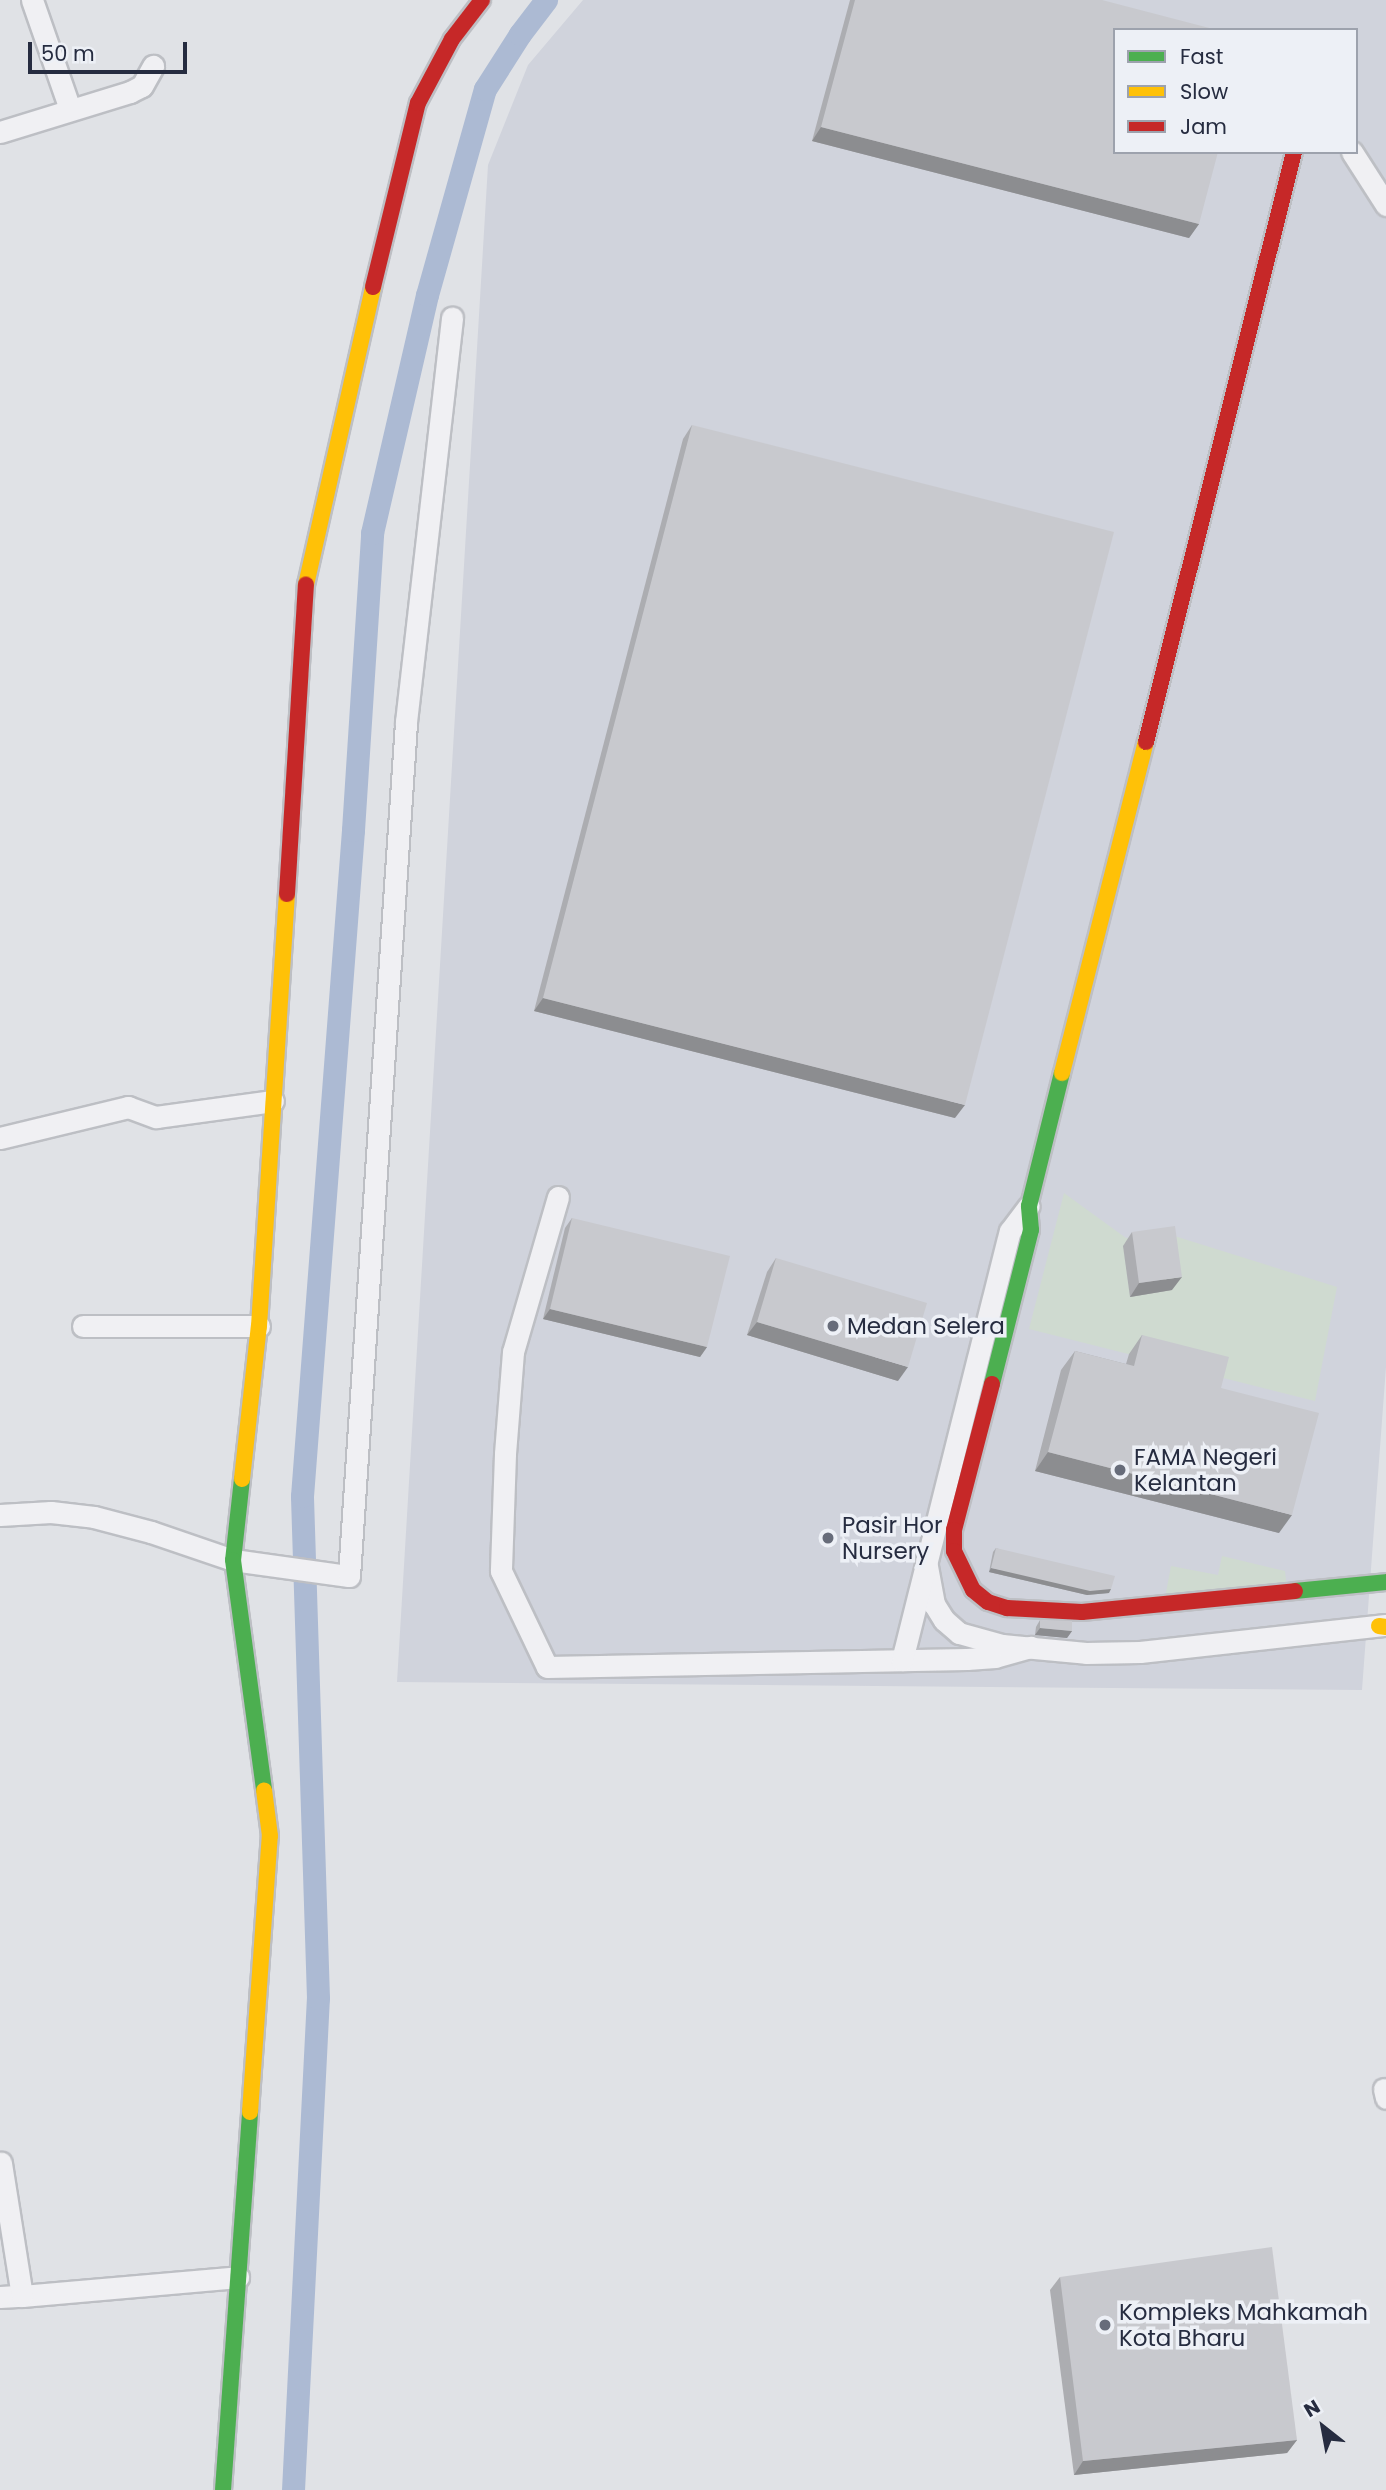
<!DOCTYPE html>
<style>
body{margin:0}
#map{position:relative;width:1386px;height:2490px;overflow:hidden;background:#e0e2e6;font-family:Poppins,sans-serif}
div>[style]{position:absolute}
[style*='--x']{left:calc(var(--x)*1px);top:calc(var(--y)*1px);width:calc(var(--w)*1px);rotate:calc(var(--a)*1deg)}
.built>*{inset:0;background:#d0d3dc}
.green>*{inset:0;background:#cfdad0}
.canal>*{height:23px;margin:-11.5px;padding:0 11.5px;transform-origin:11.5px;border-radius:11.5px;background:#acbad3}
.roads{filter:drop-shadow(2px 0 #bdbfc4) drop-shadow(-2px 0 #bdbfc4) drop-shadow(0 2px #bdbfc4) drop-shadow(0 -2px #bdbfc4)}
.street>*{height:21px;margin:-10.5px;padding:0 10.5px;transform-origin:10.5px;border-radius:10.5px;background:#f0f0f3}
.fast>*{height:16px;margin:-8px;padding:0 8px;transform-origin:8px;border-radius:8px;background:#4caf50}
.slow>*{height:16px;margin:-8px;padding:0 8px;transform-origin:8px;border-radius:8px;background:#ffc107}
.jam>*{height:16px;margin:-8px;padding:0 8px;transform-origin:8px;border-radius:8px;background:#c62828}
.wall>*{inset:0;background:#acadb1}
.shaded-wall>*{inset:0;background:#8c8d90}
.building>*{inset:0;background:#c8c9ce}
.dots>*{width:19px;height:19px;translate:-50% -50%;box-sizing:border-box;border:4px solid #edf0f6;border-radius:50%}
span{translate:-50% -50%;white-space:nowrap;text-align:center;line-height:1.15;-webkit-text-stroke:7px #edf0f6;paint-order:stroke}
.poi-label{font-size:23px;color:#262c40}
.left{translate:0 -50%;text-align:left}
.legend{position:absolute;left:1113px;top:28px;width:245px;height:126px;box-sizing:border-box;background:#edf0f6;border:2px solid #9da2ad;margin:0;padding:9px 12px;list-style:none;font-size:21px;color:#262c40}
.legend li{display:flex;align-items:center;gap:14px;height:35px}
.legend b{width:35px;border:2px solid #9da2ad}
.north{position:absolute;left:1288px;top:2392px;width:70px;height:70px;-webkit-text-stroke:5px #edf0f6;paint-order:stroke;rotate:329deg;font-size:19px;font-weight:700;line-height:28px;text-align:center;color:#262c40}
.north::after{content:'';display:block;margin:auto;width:24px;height:32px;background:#262c40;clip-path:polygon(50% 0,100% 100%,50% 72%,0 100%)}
.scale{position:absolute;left:28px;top:42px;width:159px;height:32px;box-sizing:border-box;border:4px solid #262c40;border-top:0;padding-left:9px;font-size:21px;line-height:24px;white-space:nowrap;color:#262c40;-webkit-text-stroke:5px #edf0f6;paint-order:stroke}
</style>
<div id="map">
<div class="built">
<div style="clip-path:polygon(evenodd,583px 0,1386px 0,1386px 1367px,1362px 1690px,397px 1682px,488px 165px,528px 65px,583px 0,1115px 30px,1356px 30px,1356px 152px,1115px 152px,1115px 30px)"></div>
</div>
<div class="green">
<div style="clip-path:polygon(1064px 1193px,1126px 1238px,1168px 1234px,1337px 1287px,1315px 1401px,1029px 1329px)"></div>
<div style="clip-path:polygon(1222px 1556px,1285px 1571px,1287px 1587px,1165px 1598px,1171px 1566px,1218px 1575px)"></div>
</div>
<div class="canal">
<div style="--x:293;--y:2490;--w:493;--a:-87.1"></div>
<div style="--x:318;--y:1998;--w:502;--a:-91.83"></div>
<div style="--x:302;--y:1496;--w:668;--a:-85.62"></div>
<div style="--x:353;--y:830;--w:298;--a:-86.3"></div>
<div style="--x:372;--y:533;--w:244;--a:-77"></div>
<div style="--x:427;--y:295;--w:214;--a:-74.3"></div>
<div style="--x:485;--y:89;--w:65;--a:-57.5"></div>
<div style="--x:520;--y:34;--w:43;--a:-52.6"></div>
</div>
<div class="roads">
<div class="street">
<div style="--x:32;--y:0;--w:115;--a:70.8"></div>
<div style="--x:0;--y:132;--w:136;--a:-17.1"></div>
<div style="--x:130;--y:92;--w:13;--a:-27"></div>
<div style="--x:142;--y:86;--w:23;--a:-61"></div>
<div style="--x:1352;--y:152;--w:63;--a:57.3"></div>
<div style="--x:0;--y:1138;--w:132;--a:-13.6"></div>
<div style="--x:128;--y:1107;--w:30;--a:20"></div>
<div style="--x:156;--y:1117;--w:118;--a:-7.8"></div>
<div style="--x:558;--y:1197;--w:161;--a:106.2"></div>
<div style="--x:513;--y:1352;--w:102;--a:94.5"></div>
<div style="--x:505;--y:1454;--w:117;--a:92"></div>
<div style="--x:501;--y:1571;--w:106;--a:64.4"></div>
<div style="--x:547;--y:1667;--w:420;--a:-1.1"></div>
<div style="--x:967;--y:1659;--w:28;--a:-4"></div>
<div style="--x:995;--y:1657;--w:37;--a:-16"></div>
<div style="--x:83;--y:1326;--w:176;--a:0"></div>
<div style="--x:0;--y:1515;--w:51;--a:-3.4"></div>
<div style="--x:51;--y:1512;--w:43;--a:6.6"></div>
<div style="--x:94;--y:1517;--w:59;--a:14.7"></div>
<div style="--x:151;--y:1532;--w:87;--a:18.9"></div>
<div style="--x:233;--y:1560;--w:117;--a:7.9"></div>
<div style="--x:349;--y:1576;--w:856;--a:-86.18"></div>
<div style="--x:406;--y:722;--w:407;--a:-83.5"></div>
<div style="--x:926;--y:1561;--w:44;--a:79.5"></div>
<div style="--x:934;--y:1604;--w:19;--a:58"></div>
<div style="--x:944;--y:1620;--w:20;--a:41"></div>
<div style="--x:959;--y:1633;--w:45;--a:15.6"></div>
<div style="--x:1002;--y:1645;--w:84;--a:5.4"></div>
<div style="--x:1086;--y:1653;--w:54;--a:-1.1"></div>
<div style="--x:1140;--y:1652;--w:247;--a:-6.3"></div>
<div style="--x:902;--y:1660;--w:442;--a:-75.9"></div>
<div style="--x:1010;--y:1231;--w:31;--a:-53"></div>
<div style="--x:1384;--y:2089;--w:9;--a:77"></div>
<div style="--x:22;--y:2296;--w:217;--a:-5"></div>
<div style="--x:0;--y:2297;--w:22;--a:-3"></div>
<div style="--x:22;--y:2296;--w:135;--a:-99"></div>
</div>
<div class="fast">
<div style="--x:992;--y:1384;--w:159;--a:-75.8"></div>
<div style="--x:1031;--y:1230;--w:24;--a:-95"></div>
<div style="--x:1029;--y:1206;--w:137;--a:-76.1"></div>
<div style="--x:242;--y:1479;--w:81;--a:96.3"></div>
<div style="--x:233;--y:1560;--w:232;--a:82.3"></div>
<div style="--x:1295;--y:1591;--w:91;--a:-5.6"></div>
<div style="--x:223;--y:2490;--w:379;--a:-85.9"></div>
</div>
<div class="slow">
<div style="--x:306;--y:585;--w:305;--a:-77.3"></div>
<div style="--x:1062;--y:1073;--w:341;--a:-75.8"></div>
<div style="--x:242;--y:1479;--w:154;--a:-83.7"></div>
<div style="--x:259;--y:1326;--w:433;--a:-86.3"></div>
<div style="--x:1379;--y:1626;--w:7;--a:8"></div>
<div style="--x:250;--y:2112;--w:277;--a:-85.9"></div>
<div style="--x:270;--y:1836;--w:46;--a:-97.4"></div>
</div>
<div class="jam">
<div style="--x:373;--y:287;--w:189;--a:-76.3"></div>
<div style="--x:418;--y:103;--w:72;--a:-62"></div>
<div style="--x:452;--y:39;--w:49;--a:-52.4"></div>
<div style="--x:1146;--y:742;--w:608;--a:-75.92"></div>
<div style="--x:287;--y:894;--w:310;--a:-86.5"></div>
<div style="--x:992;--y:1384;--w:151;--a:104.6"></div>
<div style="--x:954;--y:1530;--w:21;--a:90"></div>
<div style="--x:954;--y:1551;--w:43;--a:64"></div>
<div style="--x:973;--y:1590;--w:19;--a:39"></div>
<div style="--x:988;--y:1602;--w:20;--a:18"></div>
<div style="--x:1007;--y:1608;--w:75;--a:3.1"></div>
<div style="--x:1082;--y:1612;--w:214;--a:-5.6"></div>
</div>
</div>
<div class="wall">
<div style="clip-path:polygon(850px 0,1102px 0,1199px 224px,1189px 238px,812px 141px)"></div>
<div style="clip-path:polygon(692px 425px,955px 1118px,534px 1011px,683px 439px)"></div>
<div style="clip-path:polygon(572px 1218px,707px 1347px,700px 1357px,543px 1319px,565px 1228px)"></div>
<div style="clip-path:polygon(1132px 1232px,1172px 1290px,1130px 1297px,1123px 1246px)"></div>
<div style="clip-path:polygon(776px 1258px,898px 1381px,747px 1335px,767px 1272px)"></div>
<div style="clip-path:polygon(1142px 1335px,1221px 1388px,1279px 1533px,1035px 1471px,1061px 1370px,1075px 1351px,1126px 1364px,1129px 1354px)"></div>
<div style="clip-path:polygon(996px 1548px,1109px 1593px,1087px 1595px,989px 1572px,993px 1552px)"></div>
<div style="clip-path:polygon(1040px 1620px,1072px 1631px,1067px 1638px,1035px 1635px,1036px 1627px)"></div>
<div style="clip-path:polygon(1060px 2277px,1297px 2440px,1287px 2453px,1074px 2475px,1050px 2290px)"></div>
</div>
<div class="shaded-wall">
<div style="clip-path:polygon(821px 127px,1199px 224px,1189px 238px,812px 141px)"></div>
<div style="clip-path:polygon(543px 998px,965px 1105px,955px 1118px,534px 1011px)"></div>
<div style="clip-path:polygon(1182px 1277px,1172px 1290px,1130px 1297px,1139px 1283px)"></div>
<div style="clip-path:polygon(550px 1309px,707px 1347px,700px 1357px,543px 1319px)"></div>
<div style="clip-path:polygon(757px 1322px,908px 1367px,898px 1381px,747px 1335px)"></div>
<div style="clip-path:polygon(1048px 1452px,1292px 1515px,1279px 1533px,1035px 1471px)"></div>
<div style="clip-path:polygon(991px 1568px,1111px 1589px,1109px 1593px,1087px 1595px,989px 1572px)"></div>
<div style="clip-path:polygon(1040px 1628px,1072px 1631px,1067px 1638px,1035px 1635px)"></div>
<div style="clip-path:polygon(1297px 2440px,1287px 2453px,1074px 2475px,1083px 2461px)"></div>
</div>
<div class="building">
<div style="clip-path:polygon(855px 0,1102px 0,1217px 30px,1115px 30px,1115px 152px,1218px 152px,1199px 224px,821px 127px)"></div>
<div style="clip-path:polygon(692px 425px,1114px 532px,965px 1105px,543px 998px)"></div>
<div style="clip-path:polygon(572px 1218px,730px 1256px,707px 1347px,550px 1309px)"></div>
<div style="clip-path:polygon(1175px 1226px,1182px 1277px,1139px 1283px,1132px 1232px)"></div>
<div style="clip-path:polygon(776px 1258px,927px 1303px,908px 1367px,757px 1322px)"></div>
<div style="clip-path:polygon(1142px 1335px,1229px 1357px,1221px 1388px,1319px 1413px,1292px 1515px,1048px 1452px,1075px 1351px,1134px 1366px)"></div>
<div style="clip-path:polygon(996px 1548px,1115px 1576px,1111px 1589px,1090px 1591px,991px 1568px)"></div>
<div style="clip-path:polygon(1040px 1620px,1072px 1621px,1072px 1631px,1040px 1628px)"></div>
<div style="clip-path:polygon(1272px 2247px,1297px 2440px,1083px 2461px,1060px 2277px)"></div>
</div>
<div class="dots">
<div style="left:833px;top:1326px;background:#676c7a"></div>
<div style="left:1120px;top:1470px;background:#676c7a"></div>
<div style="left:828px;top:1538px;background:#676c7a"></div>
<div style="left:1105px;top:2325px;background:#676c7a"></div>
</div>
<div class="poi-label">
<span class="left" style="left:847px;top:1326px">Medan Selera</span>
<span class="left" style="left:1134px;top:1470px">FAMA Negeri<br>Kelantan</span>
<span class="left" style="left:842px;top:1538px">Pasir Hor<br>Nursery</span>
<span class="left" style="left:1119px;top:2325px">Kompleks Mahkamah<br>Kota Bharu</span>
</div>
<ul class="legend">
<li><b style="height:9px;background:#4caf50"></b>Fast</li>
<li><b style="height:9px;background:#ffc107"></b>Slow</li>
<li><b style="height:9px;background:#c62828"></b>Jam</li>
</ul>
<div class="north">N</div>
<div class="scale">50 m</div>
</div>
